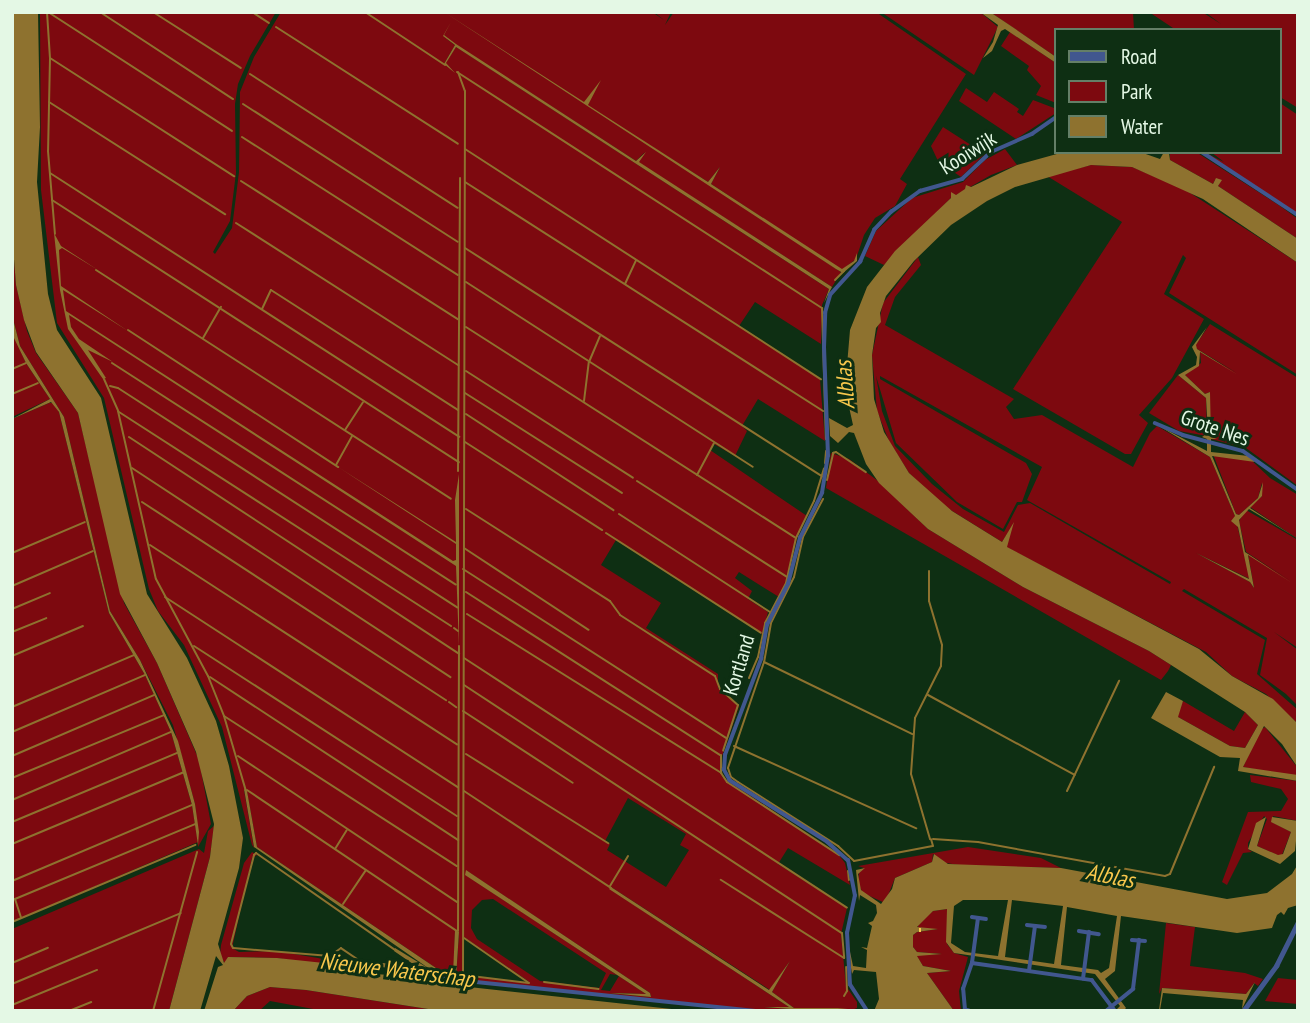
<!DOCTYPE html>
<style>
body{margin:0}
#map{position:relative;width:1310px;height:1023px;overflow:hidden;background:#0e2f13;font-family:"PT Sans Narrow",sans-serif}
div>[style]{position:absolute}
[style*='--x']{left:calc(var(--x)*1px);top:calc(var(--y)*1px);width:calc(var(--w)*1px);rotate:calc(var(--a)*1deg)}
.green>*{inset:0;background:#7d090f}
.water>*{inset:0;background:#8e722f}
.stream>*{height:2px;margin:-1px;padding:0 1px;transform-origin:1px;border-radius:1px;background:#8e722f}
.ferry>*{height:2px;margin-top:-1px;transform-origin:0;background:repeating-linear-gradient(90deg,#f8c74c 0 9px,transparent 0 16px)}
.minor>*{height:3.5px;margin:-1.75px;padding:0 1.75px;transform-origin:1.75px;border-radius:1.75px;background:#41578f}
.tertiary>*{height:4.5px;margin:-2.25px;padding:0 2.25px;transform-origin:2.25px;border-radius:2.25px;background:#41578f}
span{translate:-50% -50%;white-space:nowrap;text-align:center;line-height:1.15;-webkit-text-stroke:6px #0e2f13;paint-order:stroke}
.street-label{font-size:21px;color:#e4f8e5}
.water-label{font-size:23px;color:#f8c74c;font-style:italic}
.frame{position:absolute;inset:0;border:14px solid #e4f8e5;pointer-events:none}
.legend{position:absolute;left:1054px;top:28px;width:228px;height:126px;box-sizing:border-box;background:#0e2f13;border:2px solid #647f67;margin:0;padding:9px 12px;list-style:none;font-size:21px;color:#e4f8e5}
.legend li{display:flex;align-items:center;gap:14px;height:35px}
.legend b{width:35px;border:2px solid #647f67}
</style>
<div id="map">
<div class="green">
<div style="clip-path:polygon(evenodd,40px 12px,276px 12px,250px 56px,238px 84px,235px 104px,236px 173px,230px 221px,213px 252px,215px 254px,232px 228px,239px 172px,240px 92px,254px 57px,281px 12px,652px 12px,664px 20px,654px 12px,671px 12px,665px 25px,674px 12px,876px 12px,966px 74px,900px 179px,907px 184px,895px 206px,875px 218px,864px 235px,856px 259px,842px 270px,711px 184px,720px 167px,708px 182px,643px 141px,841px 272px,832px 287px,638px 162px,645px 152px,636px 161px,444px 37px,455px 45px,444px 64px,456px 47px,461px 50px,829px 289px,822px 305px,821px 344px,755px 302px,739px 326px,820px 379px,825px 441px,758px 399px,742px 426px,747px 431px,735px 456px,714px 444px,710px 450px,807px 516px,797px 538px,786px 583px,779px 597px,739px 572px,735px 578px,752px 591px,748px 599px,768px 612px,762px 634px,616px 540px,601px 565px,661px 603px,646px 628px,718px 674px,718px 688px,739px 706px,721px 759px,722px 777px,838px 854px,845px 863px,850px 885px,788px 848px,778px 864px,847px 908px,841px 934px,846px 986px,857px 1002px,857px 1008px,849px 1011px,819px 1011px,837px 1009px,794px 1008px,772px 992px,790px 961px,770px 990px,611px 887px,610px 889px,789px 1007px,764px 1007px,817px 1011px,769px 1011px,439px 977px,435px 973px,456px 978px,459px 932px,455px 930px,454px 974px,436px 968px,257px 847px,247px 792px,244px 790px,254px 848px,252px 845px,222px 727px,184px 645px,158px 611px,149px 589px,104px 398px,57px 323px,41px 190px,40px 12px,628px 798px,686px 834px,680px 845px,689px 850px,666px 887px,607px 850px,610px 844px,605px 841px,628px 798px,40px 12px,467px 871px,650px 993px,651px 997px,609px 993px,646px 994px,619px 976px,610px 991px,601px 990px,610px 974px,617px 975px,466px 875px,467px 871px,40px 12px,493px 899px,606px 973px,599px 988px,540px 981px,477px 939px,471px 928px,472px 910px,482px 900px,493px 899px,40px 12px,464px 937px,528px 981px,529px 983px,463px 975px,464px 937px)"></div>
<div style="clip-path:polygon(881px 12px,980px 12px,998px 27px,974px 75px)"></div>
<div style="clip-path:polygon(990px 12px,1133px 12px,1134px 30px,1056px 30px,1056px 57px)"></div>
<div style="clip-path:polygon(1149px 12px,1202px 12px,1221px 24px,1205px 12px,1298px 12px,1298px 108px,1280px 97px,1280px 30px,1176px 30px)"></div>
<div style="clip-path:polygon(1010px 32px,1056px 63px,1056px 103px,1036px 95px,1041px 86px,1027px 70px,1029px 66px,1001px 46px)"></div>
<div style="clip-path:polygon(966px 88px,987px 102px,994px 92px,1019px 109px,1017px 112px,1023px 116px,1033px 100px,1054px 108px,1056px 113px,1016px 139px,959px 101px)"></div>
<div style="clip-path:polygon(1280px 103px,1298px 115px,1298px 214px,1204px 152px,1224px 162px,1211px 152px,1280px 152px)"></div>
<div style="clip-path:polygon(943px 127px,985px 154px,961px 177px,938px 161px,931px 146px)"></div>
<div style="clip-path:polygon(1005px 149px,1017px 165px,991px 175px,951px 198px,884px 265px,865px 256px,876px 231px,912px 198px,963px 182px,985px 160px)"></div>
<div style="clip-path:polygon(1170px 152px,1196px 152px,1280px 206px,1298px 219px,1298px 239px,1218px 186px,1221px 180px,1215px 180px,1213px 184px,1170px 160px)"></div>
<div style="clip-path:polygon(1091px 165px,1132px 167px,1184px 189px,1298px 263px,1298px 375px,1169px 293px,1186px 258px,1183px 255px,1164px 294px,1204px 319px,1172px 378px,1139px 415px,1148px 423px,1131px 454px,1125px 454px,1013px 389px,1122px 222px,1047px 176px)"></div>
<div style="clip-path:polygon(12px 233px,16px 285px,27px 331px,36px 353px,78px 413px,124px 603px,157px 663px,199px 760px,211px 824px,198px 847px,195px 804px,173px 725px,140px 660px,110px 611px,64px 417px,20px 346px,12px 315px)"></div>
<div style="clip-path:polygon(evenodd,918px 257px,921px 265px,895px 297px,885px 325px,1014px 399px,1006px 407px,1014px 419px,1042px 415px,1133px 467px,1150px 433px,1157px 426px,1210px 457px,1235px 516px,1250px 579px,1196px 553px,1250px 582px,1254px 588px,1248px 554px,1291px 581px,1246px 552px,1239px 521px,1246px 510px,1298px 540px,1298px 648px,1274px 632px,1298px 650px,1298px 706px,1286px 694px,1260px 675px,1267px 638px,1184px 589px,1182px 591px,1265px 640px,1257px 674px,1298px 710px,1298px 724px,1266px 694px,1232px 676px,1206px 652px,1006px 547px,1011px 528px,1002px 542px,941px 504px,909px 473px,889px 441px,877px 411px,872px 355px,883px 303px,918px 257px,876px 376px,896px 443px,957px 502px,1003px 529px,1017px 502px,1022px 502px,1032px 474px,1026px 463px,880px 379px,880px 376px,1042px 467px,1027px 500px,1171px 582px,1170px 584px,1030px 503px,1018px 505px,1004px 532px,963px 509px,932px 484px,895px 446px,882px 411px,876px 376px)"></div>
<div style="clip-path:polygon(1210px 324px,1298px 378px,1298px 486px,1246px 448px,1211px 439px,1214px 439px,1210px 437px,1209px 420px,1210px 392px,1205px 394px,1185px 375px,1201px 363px,1200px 352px,1237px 373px,1197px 349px,1195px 346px)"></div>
<div style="clip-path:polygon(12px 331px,26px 363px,50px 399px,12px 417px)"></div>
<div style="clip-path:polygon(1178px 375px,1206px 398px,1207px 436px,1179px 431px,1149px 413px)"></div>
<div style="clip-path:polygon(49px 403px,54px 403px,59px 412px,109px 613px,145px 675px,171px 732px,192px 805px,198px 842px,12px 922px,12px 419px)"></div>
<div style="clip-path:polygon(831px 453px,849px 459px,878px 481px,928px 529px,1023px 587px,1149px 651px,1171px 665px,1168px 671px,1161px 680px,826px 488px)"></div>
<div style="clip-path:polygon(1213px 454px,1249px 458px,1270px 478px,1298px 495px,1298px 539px,1250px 507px,1262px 496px,1262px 483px,1258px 498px,1239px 515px,1236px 514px)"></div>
<div style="clip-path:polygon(1183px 701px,1234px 731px,1245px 712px,1258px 725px,1245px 748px,1230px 746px,1178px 717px,1177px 713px)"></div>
<div style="clip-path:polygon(1265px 727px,1298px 768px,1296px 777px,1243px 767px,1260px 730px)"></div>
<div style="clip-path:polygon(1250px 775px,1298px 781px,1298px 821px,1273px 816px,1272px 822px,1291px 832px,1282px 855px,1277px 855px,1257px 846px,1267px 819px,1264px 816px,1248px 843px,1248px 849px,1252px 852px,1243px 853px,1227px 885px,1222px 882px,1248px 812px,1281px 811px,1288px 799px,1281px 789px,1251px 782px)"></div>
<div style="clip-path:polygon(214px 826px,210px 857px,169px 1011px,12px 1011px,12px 929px,199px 849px,204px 853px,208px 831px)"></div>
<div style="clip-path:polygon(968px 847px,1041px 858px,1061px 868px,965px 866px,946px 863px,933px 854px,932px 862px,895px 878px,885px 903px,863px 893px,858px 884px,859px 871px,864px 868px,858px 866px)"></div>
<div style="clip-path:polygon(252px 852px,257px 855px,252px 858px,232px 948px,239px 952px,276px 951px,318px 958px,335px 962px,334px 967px,277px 958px,228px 957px,225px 964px,220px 955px,221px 945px,244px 863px)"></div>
<div style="clip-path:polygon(947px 909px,947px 944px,954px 953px,968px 957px,959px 991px,961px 1011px,954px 1011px,927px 973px,951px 971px,923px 966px,916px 955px,942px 954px,917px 952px,913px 947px,913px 935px,917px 932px,938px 929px,917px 929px,920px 921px,933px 911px)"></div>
<div style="clip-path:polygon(1166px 923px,1195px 927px,1190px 966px,1245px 973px,1263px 979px,1258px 986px,1254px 983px,1246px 994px,1162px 988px,1159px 994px)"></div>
<div style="clip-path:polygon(1278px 978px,1298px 980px,1298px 1004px,1265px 1001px)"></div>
<div style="clip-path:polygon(270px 987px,306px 990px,441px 1011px,324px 1011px,270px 1001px,259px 1011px,233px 1011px,247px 996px)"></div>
</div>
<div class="water">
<div style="clip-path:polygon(12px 12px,38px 12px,40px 127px,37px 182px,48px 294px,57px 330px,101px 398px,147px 594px,187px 658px,216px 721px,229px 766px,243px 838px,239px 868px,218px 944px,224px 963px,228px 957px,277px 958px,324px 963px,355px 973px,409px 976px,460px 986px,690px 1011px,441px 1011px,306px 990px,270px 987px,247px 996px,233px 1011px,204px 1011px,218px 967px,223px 965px,216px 956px,200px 1011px,169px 1011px,210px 857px,214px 824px,196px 752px,157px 663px,120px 594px,78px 413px,36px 352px,24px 320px,16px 285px,12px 233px)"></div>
<div style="clip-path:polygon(444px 12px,584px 102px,601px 80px,588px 105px,708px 182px,720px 167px,711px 184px,842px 269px,854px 261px,857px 253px,857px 261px,843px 273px,836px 269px)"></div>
<div style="clip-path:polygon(980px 12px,990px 12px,1014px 28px,1056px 57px,1056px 63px,1005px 29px,1001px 31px,992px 51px,983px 58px,993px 42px,998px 25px)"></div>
<div style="clip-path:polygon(451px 22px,444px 35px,456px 44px,636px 161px,646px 152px,639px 162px,832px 287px,824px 303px,829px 289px,456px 47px,446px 63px,455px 73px,444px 64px,455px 45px,443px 36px)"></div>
<div style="clip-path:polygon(1064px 152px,1140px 152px,1160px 159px,1164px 152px,1169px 153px,1170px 160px,1213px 184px,1216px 178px,1222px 180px,1218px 186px,1298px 239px,1298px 263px,1203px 199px,1132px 167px,1091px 165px,1015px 187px,987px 201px,951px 225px,914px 261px,886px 296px,880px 313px,881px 322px,876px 328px,872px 355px,874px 399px,884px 432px,909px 473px,952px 511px,1002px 542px,1014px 522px,1007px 547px,1199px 649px,1232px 676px,1273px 699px,1298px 724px,1298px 768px,1282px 744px,1264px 726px,1243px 767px,1298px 775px,1298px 781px,1238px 771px,1240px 758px,1220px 757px,1151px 718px,1166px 692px,1183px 701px,1178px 717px,1230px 746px,1245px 748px,1258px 725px,1245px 712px,1149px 651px,1023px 587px,928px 529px,879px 483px,866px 464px,854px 433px,849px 432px,838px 443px,830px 436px,829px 418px,847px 428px,853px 425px,845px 389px,850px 330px,867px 287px,895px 251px,951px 198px,951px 192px,956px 195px,965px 189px,966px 185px,971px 187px,1017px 165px)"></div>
<div style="clip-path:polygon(54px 233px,61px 246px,98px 270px,62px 248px,59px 250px,61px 286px,128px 331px,63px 290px,66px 311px,453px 561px,456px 560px,456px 544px,338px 467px,456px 542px,455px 500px,459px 474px,459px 647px,456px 566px,69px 315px,71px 327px,79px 339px,113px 362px,88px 350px,106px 378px,103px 379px,68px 329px,60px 290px)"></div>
<div style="clip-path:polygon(12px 315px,20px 346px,64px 417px,110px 611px,140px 660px,178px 741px,195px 804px,199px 832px,198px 845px,192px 805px,171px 732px,145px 675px,109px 613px,59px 412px,51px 402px,12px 419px,50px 399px,26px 363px,13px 336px)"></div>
<div style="clip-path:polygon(1207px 327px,1196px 345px,1197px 349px,1238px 375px,1200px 352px,1199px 366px,1185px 375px,1205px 394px,1210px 392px,1211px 437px,1217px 439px,1211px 439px,1211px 452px,1249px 456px,1255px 462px,1212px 456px,1236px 514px,1239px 515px,1258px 498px,1263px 482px,1262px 496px,1250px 508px,1298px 539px,1249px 509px,1239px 520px,1245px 552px,1292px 583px,1248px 555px,1254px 588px,1250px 582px,1196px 553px,1249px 579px,1238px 527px,1231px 521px,1235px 516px,1210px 457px,1159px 426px,1207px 451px,1207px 439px,1202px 437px,1208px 433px,1206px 398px,1178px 375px,1196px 365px,1197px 357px,1192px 347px)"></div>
<div style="clip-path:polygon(244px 789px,247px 791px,257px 847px,436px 968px,453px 974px,455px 930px,459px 932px,456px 978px,433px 971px,430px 974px,361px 964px,360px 961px,416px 966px,394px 951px,395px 948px,431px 970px,254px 847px)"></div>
<div style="clip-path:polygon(1266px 817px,1257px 846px,1278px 855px,1283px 854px,1291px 832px,1271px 822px,1272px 817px,1298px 821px,1295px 851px,1280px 864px,1248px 849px,1256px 823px)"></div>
<div style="clip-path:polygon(evenodd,934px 854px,948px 864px,1061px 868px,1227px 899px,1267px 893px,1292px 874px,1298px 864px,1298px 905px,1288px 908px,1284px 915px,1281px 912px,1277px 915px,1272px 928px,1237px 933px,1121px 916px,1115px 971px,1105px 979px,1126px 1008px,1123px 1011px,1115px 1011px,1120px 1006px,1095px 974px,954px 953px,946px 942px,947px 909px,933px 911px,917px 927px,938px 929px,917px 932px,913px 935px,913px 947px,917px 952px,942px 954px,917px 956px,923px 966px,951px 971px,927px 973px,954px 1011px,874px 1011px,879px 999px,876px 972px,854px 970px,852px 974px,851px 968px,849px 947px,853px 966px,866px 968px,867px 950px,861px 947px,867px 948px,872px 926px,868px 923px,873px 921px,877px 913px,876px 905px,860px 895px,859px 901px,856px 870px,865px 868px,858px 874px,861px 890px,881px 904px,892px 889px,895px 878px,932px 862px,934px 854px,963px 900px,1008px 900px,998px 956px,965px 952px,951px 943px,954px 906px,963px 900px,934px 854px,1012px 900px,1063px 906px,1054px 964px,1005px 957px,1012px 900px,934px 854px,1067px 907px,1117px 916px,1109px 968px,1101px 973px,1098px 970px,1061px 965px,1067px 907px)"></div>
<div style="clip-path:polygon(466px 870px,650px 993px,651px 997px,609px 993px,646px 994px,465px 875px)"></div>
<div style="clip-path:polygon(611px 887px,769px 990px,790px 961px,772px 992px,794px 1008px,848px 1008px,817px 1011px,764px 1007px,789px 1007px,609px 889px)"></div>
<div style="clip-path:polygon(1255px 982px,1242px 1009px,1243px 1000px,1163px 993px,1160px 1010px,1167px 1011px,1153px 1011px,1159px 1010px,1162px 988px,1246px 994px)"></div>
</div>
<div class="stream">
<div style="--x:47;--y:12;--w:46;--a:86.3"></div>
<div style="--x:50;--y:58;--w:93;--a:91.2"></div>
<div style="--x:48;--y:151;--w:83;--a:85.2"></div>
<div style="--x:48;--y:12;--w:219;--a:32.9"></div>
<div style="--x:100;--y:12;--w:159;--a:33.2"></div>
<div style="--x:153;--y:12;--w:104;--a:32.5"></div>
<div style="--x:252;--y:12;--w:20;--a:33"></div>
<div style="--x:365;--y:12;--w:96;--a:33.5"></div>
<div style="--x:276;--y:27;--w:216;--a:32.7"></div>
<div style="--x:50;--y:58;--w:219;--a:32.7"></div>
<div style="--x:457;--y:72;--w:435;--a:32.9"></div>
<div style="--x:822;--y:308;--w:131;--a:88.3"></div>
<div style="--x:458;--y:72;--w:20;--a:70"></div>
<div style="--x:465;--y:91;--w:884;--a:90.13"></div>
<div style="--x:463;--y:975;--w:66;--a:6.9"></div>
<div style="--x:529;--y:983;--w:79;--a:-145.3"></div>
<div style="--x:250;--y:74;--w:247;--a:32.8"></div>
<div style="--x:49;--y:102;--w:209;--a:32.5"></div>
<div style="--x:243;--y:104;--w:255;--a:32.7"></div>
<div style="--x:242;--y:137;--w:256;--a:32.6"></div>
<div style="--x:465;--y:149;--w:424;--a:32.9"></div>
<div style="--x:50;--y:173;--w:487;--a:32.8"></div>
<div style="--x:241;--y:181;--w:257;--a:32.5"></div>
<div style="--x:465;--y:182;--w:425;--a:32.6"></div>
<div style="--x:52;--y:200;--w:484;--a:32.8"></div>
<div style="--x:236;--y:223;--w:264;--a:32.6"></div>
<div style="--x:465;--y:248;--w:424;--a:32.6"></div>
<div style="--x:96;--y:270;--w:422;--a:32.8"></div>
<div style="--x:835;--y:280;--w:13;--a:-45"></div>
<div style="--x:466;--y:282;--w:341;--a:32.8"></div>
<div style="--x:625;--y:284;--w:26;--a:-65"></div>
<div style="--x:262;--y:309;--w:21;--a:-65"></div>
<div style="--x:271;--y:290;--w:222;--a:32.7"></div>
<div style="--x:466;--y:327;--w:390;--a:32.6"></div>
<div style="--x:128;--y:330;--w:251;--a:33.1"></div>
<div style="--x:203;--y:338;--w:36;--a:-60"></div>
<div style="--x:112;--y:363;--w:409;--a:32.8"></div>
<div style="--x:12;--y:369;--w:15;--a:-23"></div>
<div style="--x:466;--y:371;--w:198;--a:32.6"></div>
<div style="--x:104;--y:379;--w:35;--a:66"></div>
<div style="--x:118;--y:411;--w:172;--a:77.3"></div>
<div style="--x:156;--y:579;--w:110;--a:61.8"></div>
<div style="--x:208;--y:676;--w:43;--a:68.2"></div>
<div style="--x:224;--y:716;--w:78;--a:73.7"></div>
<div style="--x:110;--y:386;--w:8;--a:14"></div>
<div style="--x:118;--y:388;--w:404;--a:32.9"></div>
<div style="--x:465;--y:393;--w:186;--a:32.5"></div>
<div style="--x:12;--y:394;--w:28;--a:-23"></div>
<div style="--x:584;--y:401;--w:39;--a:-83"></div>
<div style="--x:589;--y:362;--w:28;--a:-67"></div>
<div style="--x:119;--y:412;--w:395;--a:32.8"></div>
<div style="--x:466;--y:414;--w:176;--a:33.1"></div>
<div style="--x:345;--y:430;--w:33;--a:-57"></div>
<div style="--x:129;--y:437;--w:395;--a:33.3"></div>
<div style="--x:465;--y:442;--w:163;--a:32.7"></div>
<div style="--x:825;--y:463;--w:12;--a:-85"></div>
<div style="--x:336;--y:465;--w:33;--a:-61"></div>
<div style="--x:132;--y:468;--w:381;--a:33.3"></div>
<div style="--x:458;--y:471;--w:293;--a:-89.6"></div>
<div style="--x:697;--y:475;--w:36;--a:-62"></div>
<div style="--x:827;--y:480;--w:28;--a:-77"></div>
<div style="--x:833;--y:453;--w:3;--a:-18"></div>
<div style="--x:836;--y:452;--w:36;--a:34"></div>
<div style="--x:637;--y:481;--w:178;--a:32.6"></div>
<div style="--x:823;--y:499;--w:43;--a:117.8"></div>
<div style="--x:803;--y:537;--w:41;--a:102.7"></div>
<div style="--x:794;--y:577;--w:51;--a:116.6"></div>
<div style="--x:771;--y:623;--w:40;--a:100"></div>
<div style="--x:764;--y:662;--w:112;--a:108.8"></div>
<div style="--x:728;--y:768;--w:9;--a:72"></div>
<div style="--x:731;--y:777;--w:9;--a:36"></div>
<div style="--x:738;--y:782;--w:119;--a:32.6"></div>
<div style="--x:838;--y:846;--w:22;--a:43"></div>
<div style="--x:854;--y:861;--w:80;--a:-10.8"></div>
<div style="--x:933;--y:846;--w:7;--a:-106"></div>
<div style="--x:142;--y:502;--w:363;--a:33.1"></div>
<div style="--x:466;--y:509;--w:171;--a:32.6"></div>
<div style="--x:610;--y:601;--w:17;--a:54"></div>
<div style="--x:620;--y:615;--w:113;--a:32.7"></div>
<div style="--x:715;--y:676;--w:14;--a:69"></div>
<div style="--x:720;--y:689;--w:24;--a:42"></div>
<div style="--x:738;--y:705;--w:48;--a:108.1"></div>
<div style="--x:619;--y:514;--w:180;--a:33"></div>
<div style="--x:606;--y:533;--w:184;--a:32.8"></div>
<div style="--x:150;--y:545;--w:366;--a:33"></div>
<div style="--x:464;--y:548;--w:149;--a:33.3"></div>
<div style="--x:12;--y:553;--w:79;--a:-23"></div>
<div style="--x:463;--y:569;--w:313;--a:32.7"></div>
<div style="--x:929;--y:571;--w:30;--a:90"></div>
<div style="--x:929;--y:601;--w:46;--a:73.5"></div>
<div style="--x:942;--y:645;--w:21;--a:93"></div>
<div style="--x:941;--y:666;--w:58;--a:116.6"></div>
<div style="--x:915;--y:718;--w:56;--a:94.1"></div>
<div style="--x:911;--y:774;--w:68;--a:73.7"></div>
<div style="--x:12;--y:586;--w:88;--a:-23.4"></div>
<div style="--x:466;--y:592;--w:303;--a:32.7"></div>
<div style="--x:165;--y:597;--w:349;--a:33"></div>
<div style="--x:12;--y:609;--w:41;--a:-22.8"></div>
<div style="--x:467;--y:614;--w:300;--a:32"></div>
<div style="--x:454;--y:628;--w:5;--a:37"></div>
<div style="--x:12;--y:632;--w:37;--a:-22"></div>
<div style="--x:194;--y:646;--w:313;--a:32.9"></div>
<div style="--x:12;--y:656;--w:77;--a:-22.9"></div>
<div style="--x:464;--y:658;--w:457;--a:33.1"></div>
<div style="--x:764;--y:662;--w:165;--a:25.9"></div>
<div style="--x:210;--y:677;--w:297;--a:33.3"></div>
<div style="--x:749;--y:678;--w:23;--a:-67"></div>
<div style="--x:758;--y:657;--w:35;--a:-78"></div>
<div style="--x:765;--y:623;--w:45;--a:-62.3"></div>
<div style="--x:786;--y:583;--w:46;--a:-77.5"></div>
<div style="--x:796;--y:538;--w:41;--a:-64.1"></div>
<div style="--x:814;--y:501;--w:34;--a:-73"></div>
<div style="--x:464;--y:685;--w:452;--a:33.3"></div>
<div style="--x:842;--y:933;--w:25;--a:85"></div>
<div style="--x:844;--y:958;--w:146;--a:-147.6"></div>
<div style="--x:928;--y:695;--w:167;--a:28.6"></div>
<div style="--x:449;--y:702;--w:9;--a:36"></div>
<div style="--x:12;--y:707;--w:133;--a:-23.1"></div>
<div style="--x:463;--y:711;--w:131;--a:33.2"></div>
<div style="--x:224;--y:716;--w:277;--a:32.8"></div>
<div style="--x:12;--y:732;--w:145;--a:-23.2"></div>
<div style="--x:734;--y:746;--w:200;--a:24.3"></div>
<div style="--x:466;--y:754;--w:168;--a:32.1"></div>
<div style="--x:721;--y:755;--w:18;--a:90"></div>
<div style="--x:721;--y:773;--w:11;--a:56"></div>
<div style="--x:727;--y:782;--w:134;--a:33.1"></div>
<div style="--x:12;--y:756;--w:155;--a:-23.2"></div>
<div style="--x:238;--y:756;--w:263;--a:33.7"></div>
<div style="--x:12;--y:778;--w:165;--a:-22.5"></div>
<div style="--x:247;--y:790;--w:253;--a:33.9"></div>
<div style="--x:464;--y:791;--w:176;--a:33.4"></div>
<div style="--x:1067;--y:791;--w:122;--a:-64.7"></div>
<div style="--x:12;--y:800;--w:173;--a:-23.2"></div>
<div style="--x:12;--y:822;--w:181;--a:-22.7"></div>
<div style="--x:933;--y:839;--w:45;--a:3.8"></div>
<div style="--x:978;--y:842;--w:190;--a:10.3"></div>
<div style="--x:1165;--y:876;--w:5;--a:-22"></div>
<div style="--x:1170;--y:874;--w:116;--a:-67.6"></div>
<div style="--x:12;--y:844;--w:186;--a:-22.7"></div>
<div style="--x:335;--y:849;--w:22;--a:-58"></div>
<div style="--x:848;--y:871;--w:9;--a:84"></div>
<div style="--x:12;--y:881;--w:195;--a:-22.9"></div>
<div style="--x:610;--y:886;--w:35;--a:-59"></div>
<div style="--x:15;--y:899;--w:195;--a:-22.6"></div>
<div style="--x:12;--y:900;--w:3;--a:-18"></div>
<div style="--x:15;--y:899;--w:20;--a:72"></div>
<div style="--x:343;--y:904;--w:40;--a:-56"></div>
<div style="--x:12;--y:922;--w:199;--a:-22.8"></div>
<div style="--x:458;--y:931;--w:285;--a:-89.8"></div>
<div style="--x:360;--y:961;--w:23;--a:-146"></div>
<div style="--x:341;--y:948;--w:14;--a:144"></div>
<div style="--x:330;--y:956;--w:97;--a:-175.3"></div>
<div style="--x:233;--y:948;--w:4;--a:-117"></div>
<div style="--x:231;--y:944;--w:92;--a:-75.5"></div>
<div style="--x:254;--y:855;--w:3;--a:-45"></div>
<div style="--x:256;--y:853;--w:169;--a:34.9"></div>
<div style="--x:12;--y:963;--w:39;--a:-23"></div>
<div style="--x:544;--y:982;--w:55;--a:7.3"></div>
<div style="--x:12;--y:984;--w:183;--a:-22.8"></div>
<div style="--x:844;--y:996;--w:6;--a:-59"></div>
<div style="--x:847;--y:991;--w:24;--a:-92"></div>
<div style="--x:12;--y:1005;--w:92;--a:-22.4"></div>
<div style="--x:69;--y:1011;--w:24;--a:-22"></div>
<div style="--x:153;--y:1011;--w:165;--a:-74.5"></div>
</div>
<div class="ferry">
<div style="--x:920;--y:928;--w:4;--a:90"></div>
</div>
<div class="minor">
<div style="--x:1202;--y:152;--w:115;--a:33.3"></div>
<div style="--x:1155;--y:423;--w:30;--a:23"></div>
<div style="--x:1183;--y:435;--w:62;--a:14.9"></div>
<div style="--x:1243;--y:451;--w:67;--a:35.3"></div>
<div style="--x:972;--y:917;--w:14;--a:8"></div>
<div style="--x:1027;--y:925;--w:18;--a:6"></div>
<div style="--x:1079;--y:931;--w:20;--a:9"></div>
<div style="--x:1132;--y:940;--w:13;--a:4"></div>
<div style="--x:972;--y:963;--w:45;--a:-82.4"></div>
<div style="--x:1029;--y:971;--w:45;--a:-82.4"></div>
<div style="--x:437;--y:978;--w:320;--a:5.9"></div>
<div style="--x:1083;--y:979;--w:47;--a:-82.7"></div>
<div style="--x:867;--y:1011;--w:31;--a:-123"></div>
<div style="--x:850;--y:985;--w:52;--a:-93.3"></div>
<div style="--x:847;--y:933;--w:38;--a:-78"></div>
<div style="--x:855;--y:896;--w:36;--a:-101"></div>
<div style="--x:848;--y:861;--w:28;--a:-138"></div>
<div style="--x:827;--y:842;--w:115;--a:-147.8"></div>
<div style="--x:730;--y:781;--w:13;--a:-119"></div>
<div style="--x:724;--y:770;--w:15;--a:-86"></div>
<div style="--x:725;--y:755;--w:103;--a:-69.4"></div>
<div style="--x:761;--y:659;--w:35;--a:-80"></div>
<div style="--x:767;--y:625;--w:46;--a:-62.9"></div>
<div style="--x:788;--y:584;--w:48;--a:-75.4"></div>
<div style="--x:800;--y:538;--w:50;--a:-63.9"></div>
<div style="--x:822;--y:493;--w:37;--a:-81"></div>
<div style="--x:828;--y:456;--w:108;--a:-92.1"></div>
<div style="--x:824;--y:348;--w:35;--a:-88"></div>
<div style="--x:825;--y:313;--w:19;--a:-74"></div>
<div style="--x:830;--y:295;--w:45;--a:-47.7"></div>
<div style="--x:860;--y:262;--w:35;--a:-66"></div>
<div style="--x:874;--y:230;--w:25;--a:-47"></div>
<div style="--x:891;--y:212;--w:36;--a:-36"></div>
<div style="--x:920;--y:191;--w:44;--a:-15.9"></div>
<div style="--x:962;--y:179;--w:40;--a:-43"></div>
<div style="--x:991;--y:152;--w:45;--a:-23.7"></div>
<div style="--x:1032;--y:134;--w:29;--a:-35"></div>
<div style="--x:969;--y:1011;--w:4;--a:-166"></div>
<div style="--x:965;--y:1010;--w:21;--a:-95"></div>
<div style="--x:963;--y:989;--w:28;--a:-71"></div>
<div style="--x:972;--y:963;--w:121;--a:8.1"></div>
<div style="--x:1092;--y:980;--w:39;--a:53"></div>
<div style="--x:1106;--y:1011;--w:35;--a:-39"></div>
<div style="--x:1133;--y:989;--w:49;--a:-83"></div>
</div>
<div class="tertiary">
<div style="--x:1243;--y:1011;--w:56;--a:-53.7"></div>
<div style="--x:1276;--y:966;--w:49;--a:-63.4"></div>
</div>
<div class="street-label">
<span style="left:968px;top:153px;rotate:-32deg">Kooiwijk</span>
<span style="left:1215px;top:428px;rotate:19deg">Grote Nes</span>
<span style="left:739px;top:665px;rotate:-73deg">Kortland</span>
</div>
<div class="water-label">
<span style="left:845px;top:385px;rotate:-94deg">Alblas</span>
<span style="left:1110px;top:876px;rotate:11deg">Alblas</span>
<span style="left:397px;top:970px;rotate:7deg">Nieuwe Waterschap</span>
</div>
<div class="frame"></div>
<ul class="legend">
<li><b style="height:9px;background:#41578f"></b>Road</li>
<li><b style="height:19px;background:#7d090f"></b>Park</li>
<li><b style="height:19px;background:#8e722f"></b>Water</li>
</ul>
</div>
